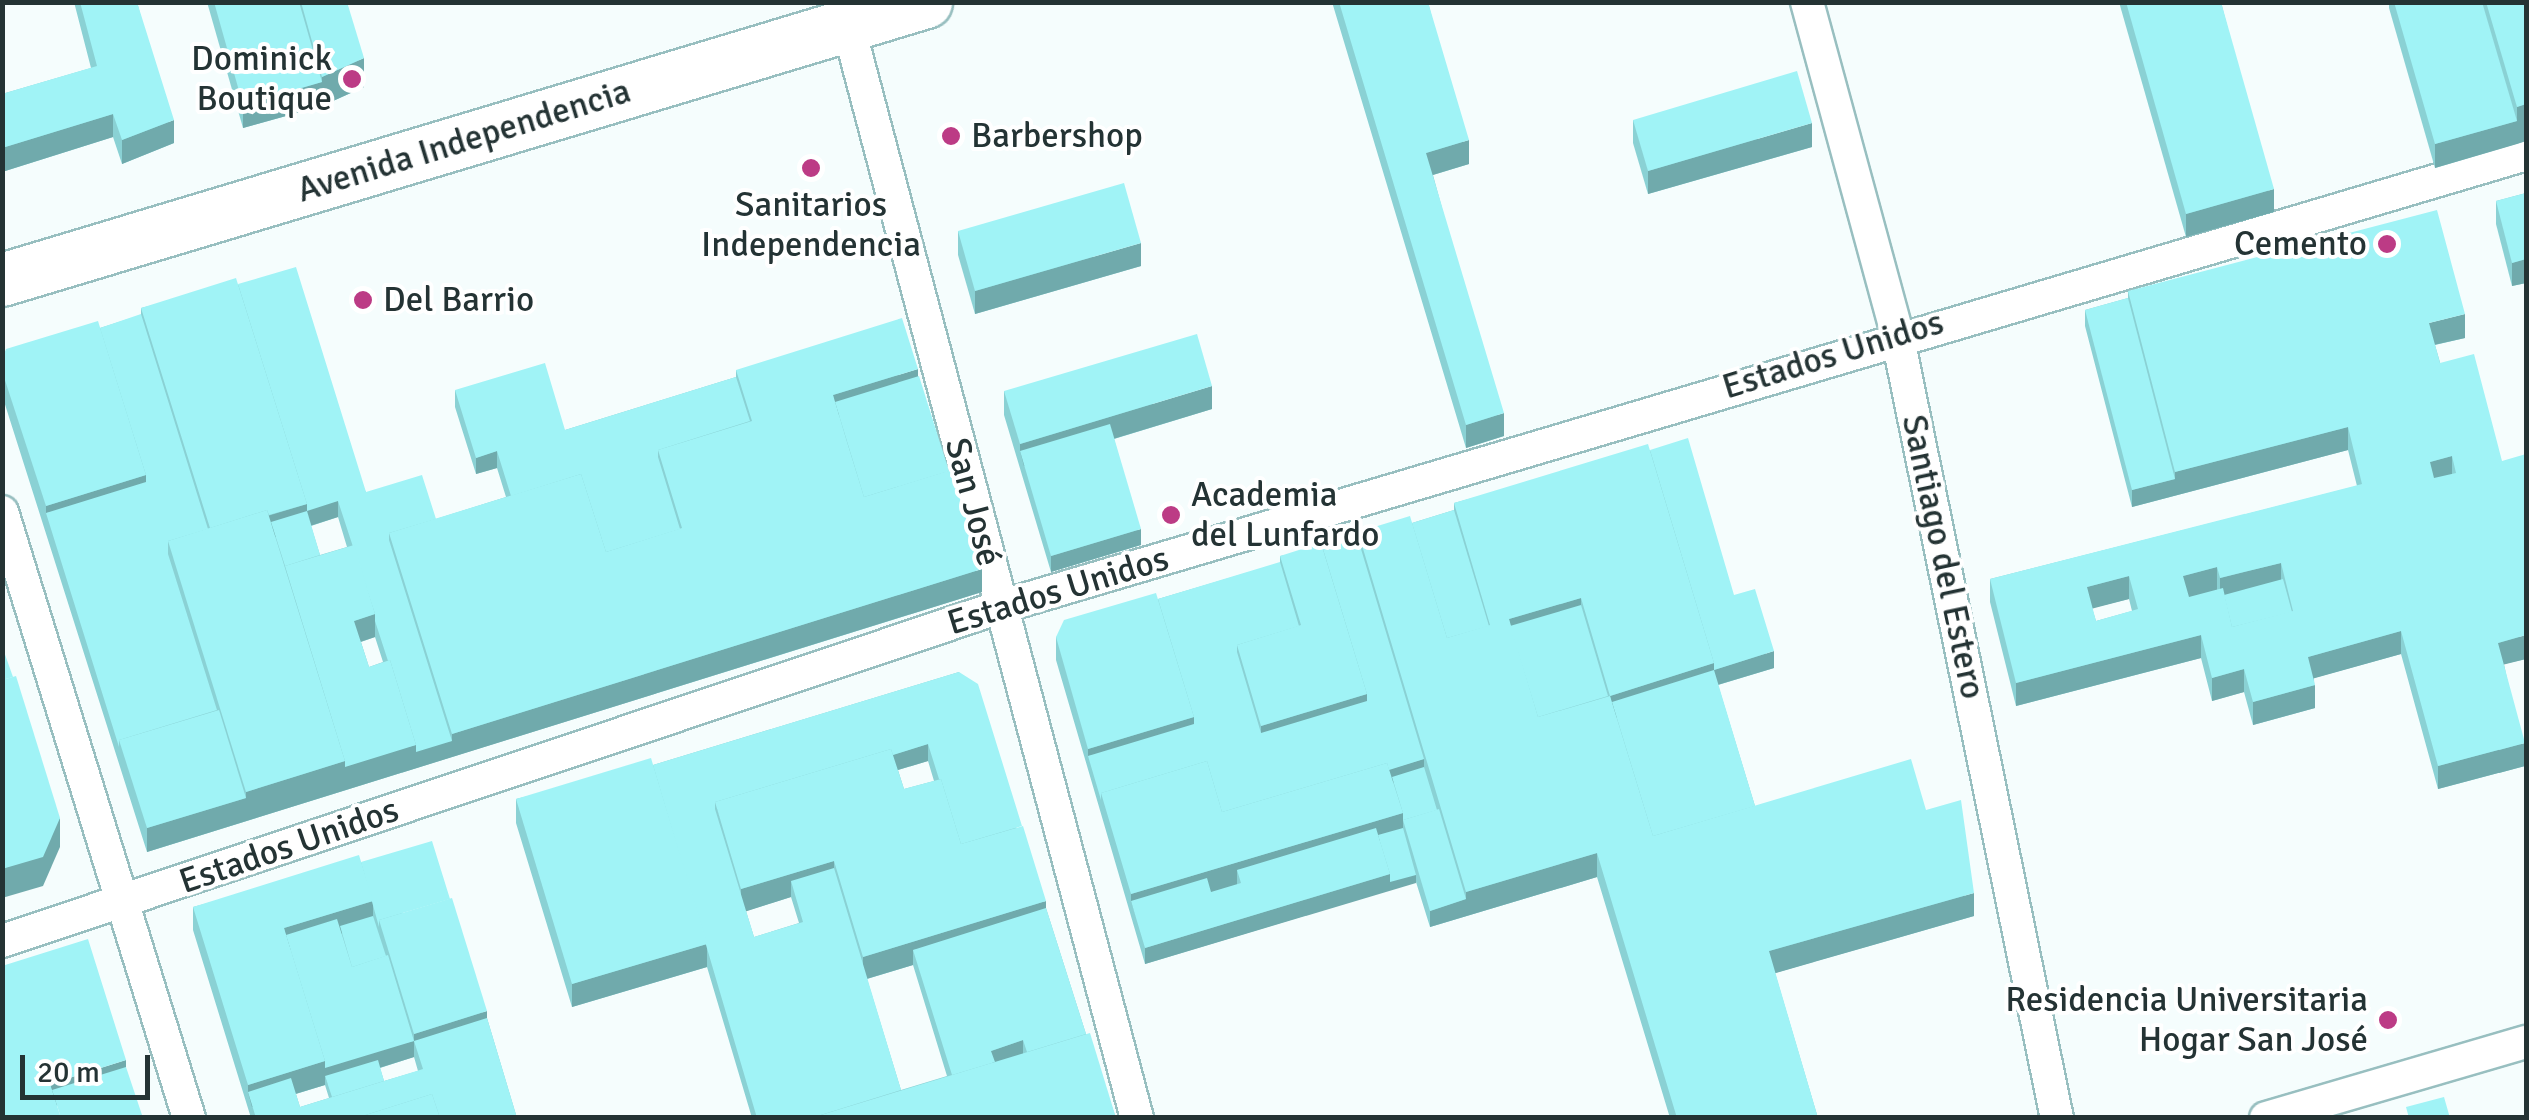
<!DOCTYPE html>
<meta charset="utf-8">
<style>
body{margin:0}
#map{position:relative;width:2529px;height:1120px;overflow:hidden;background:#f5fdfd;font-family:Signika,sans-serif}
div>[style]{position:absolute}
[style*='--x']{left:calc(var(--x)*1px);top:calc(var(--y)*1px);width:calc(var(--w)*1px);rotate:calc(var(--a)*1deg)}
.roads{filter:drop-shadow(2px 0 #98bfc0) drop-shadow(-2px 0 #98bfc0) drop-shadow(0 2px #98bfc0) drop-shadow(0 -2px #98bfc0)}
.street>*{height:32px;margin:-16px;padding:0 16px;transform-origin:16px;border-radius:16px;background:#fff}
.primary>*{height:52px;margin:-26px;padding:0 26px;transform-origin:26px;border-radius:26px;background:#fff}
.wall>*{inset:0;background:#8ad1d4}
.shaded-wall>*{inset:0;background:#70aaac}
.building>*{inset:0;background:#a0f3f6}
.dots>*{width:28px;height:28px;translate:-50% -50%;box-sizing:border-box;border:5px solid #fff;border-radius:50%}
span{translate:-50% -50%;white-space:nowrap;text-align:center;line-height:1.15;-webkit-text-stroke:8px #fff;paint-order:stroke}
.poi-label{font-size:35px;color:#243334}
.right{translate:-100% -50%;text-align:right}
.left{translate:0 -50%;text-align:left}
.street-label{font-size:35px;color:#243334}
.frame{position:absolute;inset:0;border:5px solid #243334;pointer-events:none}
.scale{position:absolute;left:20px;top:1055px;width:130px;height:45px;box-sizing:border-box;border:5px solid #243334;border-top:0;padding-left:12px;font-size:30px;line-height:35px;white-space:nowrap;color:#243334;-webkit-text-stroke:8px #fff;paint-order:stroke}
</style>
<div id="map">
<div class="roads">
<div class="street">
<div style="--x:1807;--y:2;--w:344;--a:74.8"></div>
<div style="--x:1897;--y:334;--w:800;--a:78.47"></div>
<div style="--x:844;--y:10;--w:1146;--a:75.19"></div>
<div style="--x:2;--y:512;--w:634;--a:72.85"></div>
<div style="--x:2;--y:941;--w:1052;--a:-18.5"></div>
<div style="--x:1000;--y:607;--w:1592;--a:-16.53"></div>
<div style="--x:2266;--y:1118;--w:271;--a:-16.3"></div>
</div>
<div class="primary">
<div style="--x:2;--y:280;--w:965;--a:-16.74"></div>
</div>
</div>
<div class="wall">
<div style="clip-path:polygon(74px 2px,137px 2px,174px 143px,122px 164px,113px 137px,2px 172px,2px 94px,91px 68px)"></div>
<div style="clip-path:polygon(207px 2px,347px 2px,364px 87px,322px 106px,243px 128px)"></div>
<div style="clip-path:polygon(1332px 2px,1428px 2px,1469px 164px,1433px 175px,1504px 436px,1466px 448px)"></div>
<div style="clip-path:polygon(2119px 2px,2221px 2px,2274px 212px,2186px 237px)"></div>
<div style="clip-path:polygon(2389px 2px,2526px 2px,2526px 141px,2435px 168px,2389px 8px)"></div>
<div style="clip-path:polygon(1633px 120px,1812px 147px,1648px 194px,1633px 143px)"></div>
<div style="clip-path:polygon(2526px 193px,2526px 283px,2512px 286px,2496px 224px,2496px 201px)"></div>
<div style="clip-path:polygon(958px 231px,1141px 266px,975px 314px,958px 255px)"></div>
<div style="clip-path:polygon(evenodd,238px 284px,366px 492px,436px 519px,506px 497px,497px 468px,476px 474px,455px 407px,455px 390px,565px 430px,736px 377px,736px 370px,918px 376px,982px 592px,147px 852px,2px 395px,2px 359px,141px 315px,141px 308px,238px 284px,338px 517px,347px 547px,320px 555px,311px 526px,338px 517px,238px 284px,375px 637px,383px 662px,369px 667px,361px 642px,375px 637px)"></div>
<div style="clip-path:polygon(evenodd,2128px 291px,2465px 338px,2435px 345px,2526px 659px,2504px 664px,2525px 766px,2438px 789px,2401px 654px,2314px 678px,2315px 708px,2253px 725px,2244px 692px,2212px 701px,2201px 658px,2016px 706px,1990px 602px,1990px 579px,2357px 486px,2348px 450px,2132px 507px,2085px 326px,2085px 310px,2128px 298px,2128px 291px,2129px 599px,2132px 611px,2096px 621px,2092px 608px,2129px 599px)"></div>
<div style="clip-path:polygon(1004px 391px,1212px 409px,1114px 439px,1141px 545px,1051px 572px,1004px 415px)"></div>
<div style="clip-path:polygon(1650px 450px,1774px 668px,1718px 685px,1755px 806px,1926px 810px,1974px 916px,1775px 973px,1818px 1118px,1670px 1118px,1597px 877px,1430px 927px,1416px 882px,1145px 964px,1056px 660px,1056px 637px,1158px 599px,1280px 563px,1280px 556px,1323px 549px,1358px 539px,1358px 532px,1412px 523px,1454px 510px,1454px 503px)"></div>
<div style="clip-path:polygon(evenodd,959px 672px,1046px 908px,1086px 1034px,1116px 1118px,752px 1118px,707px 967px,572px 1007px,516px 823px,516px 799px,653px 765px,959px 672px,928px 761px,934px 781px,904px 789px,898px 770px,928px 761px,959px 672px,791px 897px,799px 923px,754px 937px,746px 911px,791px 897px,959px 672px,913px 965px,947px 1076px,901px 1090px,867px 979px,913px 965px)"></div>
<div style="clip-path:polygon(evenodd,361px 862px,487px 1018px,517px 1118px,251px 1118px,193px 930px,193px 907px,361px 862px,414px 1057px,418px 1071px,384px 1081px,380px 1068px,414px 1057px,361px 862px,325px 1085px,329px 1098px,300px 1107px,296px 1094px,325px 1085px)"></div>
</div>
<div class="shaded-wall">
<div style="clip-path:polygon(364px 58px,364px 87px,322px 106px,243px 128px,243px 105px,322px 82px,322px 77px)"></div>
<div style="clip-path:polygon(2526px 104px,2526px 141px,2517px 144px,2517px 107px)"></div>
<div style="clip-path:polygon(113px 114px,113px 137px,2px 172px,2px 148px)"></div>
<div style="clip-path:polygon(174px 120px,174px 143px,122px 164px,122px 140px)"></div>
<div style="clip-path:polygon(2517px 121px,2517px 144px,2435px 168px,2435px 144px)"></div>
<div style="clip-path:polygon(1812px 123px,1812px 147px,1648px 194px,1648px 171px)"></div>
<div style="clip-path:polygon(1469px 140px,1469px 164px,1426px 177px,1426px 153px)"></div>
<div style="clip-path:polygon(2274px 189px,2274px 212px,2186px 237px,2186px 214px)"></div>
<div style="clip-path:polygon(1141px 243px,1141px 266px,975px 314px,975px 291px)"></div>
<div style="clip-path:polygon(2526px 259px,2526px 283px,2512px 286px,2512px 263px)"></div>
<div style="clip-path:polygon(2465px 314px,2465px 338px,2429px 346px,2429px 323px)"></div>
<div style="clip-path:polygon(918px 369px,918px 392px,837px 417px,833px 395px)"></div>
<div style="clip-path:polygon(1212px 386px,1212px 409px,1024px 466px,1020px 451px,1020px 444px)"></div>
<div style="clip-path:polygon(1504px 413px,1504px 436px,1466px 448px,1466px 425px)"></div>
<div style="clip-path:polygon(2348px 427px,2348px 450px,2132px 507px,2132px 490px,2175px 479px,2175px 472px)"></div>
<div style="clip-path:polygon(497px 451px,497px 468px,476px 474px,476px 458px)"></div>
<div style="clip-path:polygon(2452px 456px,2452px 479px,2430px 485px,2430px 462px)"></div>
<div style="clip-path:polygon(146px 475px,146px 498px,46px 513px,46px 506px)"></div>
<div style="clip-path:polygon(338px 501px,338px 517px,272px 538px,212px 533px,307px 504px)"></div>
<div style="clip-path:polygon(1141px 529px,1141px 545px,1051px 572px,1051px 556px)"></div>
<div style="clip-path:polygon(2281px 563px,2281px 586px,2220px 602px,2220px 578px)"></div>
<div style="clip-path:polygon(2217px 567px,2217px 591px,2183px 599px,2183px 576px)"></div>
<div style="clip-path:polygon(982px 569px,982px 592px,147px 852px,147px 828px,246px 798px,246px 792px,345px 761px,416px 745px,452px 741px,452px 734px)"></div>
<div style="clip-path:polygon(2129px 576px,2129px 599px,2087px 610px,2087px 587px)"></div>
<div style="clip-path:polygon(1581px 598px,1581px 622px,1513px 641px,1509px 619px)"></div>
<div style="clip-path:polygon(375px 614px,375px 637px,354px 644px,354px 621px)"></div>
<div style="clip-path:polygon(2401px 631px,2401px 654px,2308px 680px,2308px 657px)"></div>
<div style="clip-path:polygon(2201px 635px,2201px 658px,2016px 706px,2016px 683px)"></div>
<div style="clip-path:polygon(2526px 635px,2526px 659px,2498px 666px,2498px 643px)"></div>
<div style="clip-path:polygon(1774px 651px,1774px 668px,1714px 686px,1714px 670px)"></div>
<div style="clip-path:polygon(1714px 663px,1714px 686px,1615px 718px,1610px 696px)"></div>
<div style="clip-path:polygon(2244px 669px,2244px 692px,2212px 701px,2212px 678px)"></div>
<div style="clip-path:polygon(2315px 685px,2315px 708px,2253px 725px,2253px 702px)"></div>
<div style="clip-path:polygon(1367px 694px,1367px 717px,1261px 749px,1261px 726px)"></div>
<div style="clip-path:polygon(1194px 717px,1194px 740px,1088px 756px,1088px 749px)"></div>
<div style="clip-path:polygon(2525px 743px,2525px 766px,2438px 789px,2438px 766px)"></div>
<div style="clip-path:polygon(928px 744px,928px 761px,722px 823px,717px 808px)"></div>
<div style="clip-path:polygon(1424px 759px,1424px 776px,1222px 819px)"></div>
<div style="clip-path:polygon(1403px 813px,1403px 836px,1237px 870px,1237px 885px,1136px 916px,1131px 901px,1131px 894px)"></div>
<div style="clip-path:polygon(60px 818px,60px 847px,43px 886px,2px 898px,2px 869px)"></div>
<div style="clip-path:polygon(1597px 853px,1597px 877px,1430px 927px,1430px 911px,1466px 899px,1466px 892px)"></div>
<div style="clip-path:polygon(834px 861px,834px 884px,791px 881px,791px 897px,741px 913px,741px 889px)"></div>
<div style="clip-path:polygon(1390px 874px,1416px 875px,1416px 883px,1145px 964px,1145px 948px)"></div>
<div style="clip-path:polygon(1974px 893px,1974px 916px,1769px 975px,1769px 951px)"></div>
<div style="clip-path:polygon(373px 901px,373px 924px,289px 950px,284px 928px)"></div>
<div style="clip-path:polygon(1046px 901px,1046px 924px,913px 950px,913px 965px,863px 980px,863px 957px)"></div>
<div style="clip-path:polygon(707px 944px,707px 967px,572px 1007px,572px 984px)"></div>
<div style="clip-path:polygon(487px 1011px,487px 1035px,414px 1041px,414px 1057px,328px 1084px,325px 1076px,325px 1085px,252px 1107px,248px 1092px,248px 1108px,248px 1085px,325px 1061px,414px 1041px,414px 1034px)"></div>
<div style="clip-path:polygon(1023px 1040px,1023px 1057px,991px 1067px,991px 1051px)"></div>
<div style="clip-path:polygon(126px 1060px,126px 1083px,55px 1106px,50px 1084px)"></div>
</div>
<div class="building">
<div style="clip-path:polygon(80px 2px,137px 2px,174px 120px,122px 140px,113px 114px,2px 148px,2px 94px,97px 66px)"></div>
<div style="clip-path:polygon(214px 2px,299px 2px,322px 82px,243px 105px)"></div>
<div style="clip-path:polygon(301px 2px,347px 2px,364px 58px,322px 77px)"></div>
<div style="clip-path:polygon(1339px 2px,1428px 2px,1469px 140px,1426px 153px,1504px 413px,1466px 425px)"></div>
<div style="clip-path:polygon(2126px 2px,2221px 2px,2274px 189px,2186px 214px)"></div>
<div style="clip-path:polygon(2394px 2px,2482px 2px,2517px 121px,2435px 144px)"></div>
<div style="clip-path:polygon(2486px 2px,2526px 2px,2526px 104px,2517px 107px)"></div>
<div style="clip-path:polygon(1797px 71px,1812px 123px,1648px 171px,1633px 120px)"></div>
<div style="clip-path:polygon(1124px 183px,1141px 243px,975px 291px,958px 231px)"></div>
<div style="clip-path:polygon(2526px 193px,2526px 259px,2512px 263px,2496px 201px)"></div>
<div style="clip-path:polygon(evenodd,2437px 210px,2465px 314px,2429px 323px,2440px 363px,2474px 354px,2502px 461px,2526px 454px,2526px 635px,2498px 643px,2525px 743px,2438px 766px,2401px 631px,2308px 657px,2315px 685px,2253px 702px,2244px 669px,2212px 678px,2201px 635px,2016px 683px,1990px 579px,2362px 484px,2348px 427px,2175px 472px,2128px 291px,2437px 210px,2452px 456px,2456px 473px,2434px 478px,2430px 462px,2452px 456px,2437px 210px,2281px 563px,2293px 611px,2232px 627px,2223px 588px,2189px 597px,2183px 576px,2217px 567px,2220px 578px,2281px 563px,2437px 210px,2129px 576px,2138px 609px,2096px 621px,2087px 587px,2129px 576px)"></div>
<div style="clip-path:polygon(296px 267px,366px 492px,422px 475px,436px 519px,389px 533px,389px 540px,452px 741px,416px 752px,416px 745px,390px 660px,388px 661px,375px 621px,375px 614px,338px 501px,307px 511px,307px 504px,238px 284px)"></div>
<div style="clip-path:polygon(236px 278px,307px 504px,269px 515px,267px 510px,210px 528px,141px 308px)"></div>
<div style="clip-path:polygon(2128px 298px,2175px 479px,2132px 490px,2085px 310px)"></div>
<div style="clip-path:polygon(141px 314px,208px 529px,168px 541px,168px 554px,217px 710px,119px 740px,119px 747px,46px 513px,146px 482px,146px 475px,100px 328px)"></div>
<div style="clip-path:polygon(902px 318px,918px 369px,833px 395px,847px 442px,864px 497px,951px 470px,982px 569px,452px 734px,389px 533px,581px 474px,606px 552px,682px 528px,658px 450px,752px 421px,736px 370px)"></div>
<div style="clip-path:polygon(98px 321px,146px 475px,46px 506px,2px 371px,2px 359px,6px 349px)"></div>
<div style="clip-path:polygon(1197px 334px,1212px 386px,1020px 444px,1004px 391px)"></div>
<div style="clip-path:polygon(545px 363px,565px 430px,736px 377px,750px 421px,658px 450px,658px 457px,680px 529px,606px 552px,581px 474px,511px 496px,497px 451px,476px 458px,455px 390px)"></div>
<div style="clip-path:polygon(919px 376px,949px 471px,864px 497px,835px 402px)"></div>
<div style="clip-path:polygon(1110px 424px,1141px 529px,1051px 556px,1020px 451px)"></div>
<div style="clip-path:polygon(1688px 438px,1734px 595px,1755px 589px,1774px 651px,1714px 670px,1755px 806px,1653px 836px,1612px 702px,1714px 670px,1714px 663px,1650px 450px)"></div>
<div style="clip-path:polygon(evenodd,1648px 444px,1714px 663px,1610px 696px,1653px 836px,1911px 759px,1926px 810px,1961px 800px,1974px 893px,1769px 951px,1818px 1118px,1677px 1118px,1597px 853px,1466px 892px,1358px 532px,1410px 516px,1447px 638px,1490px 625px,1454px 503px,1648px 444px,1581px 598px,1610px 696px,1538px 717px,1509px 619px,1581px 598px)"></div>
<div style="clip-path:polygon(267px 510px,345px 761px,246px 792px,168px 541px)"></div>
<div style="clip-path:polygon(1454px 510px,1489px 626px,1447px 638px,1412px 523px)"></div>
<div style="clip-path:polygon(307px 511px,320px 555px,285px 566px,271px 522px)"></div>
<div style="clip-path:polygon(1358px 539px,1424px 759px,1389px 770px,1387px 763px,1222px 812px,1207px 761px,1101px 793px,1101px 800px,1088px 756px,1194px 724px,1194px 717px,1158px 599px,1280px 562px,1299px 626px,1237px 645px,1237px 652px,1261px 733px,1367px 701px,1367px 694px,1323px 549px)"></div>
<div style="clip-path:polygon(1321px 543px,1367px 694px,1261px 726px,1237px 645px,1301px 625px,1280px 556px)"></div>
<div style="clip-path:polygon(354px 545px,375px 614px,354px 621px,369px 667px,390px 660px,416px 745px,345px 767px,345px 761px,285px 566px)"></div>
<div style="clip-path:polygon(2283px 579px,2292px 612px,2232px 627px,2224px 595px)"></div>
<div style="clip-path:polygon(1156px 593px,1194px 717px,1088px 749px,1056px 637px,1064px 620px)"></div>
<div style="clip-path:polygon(1581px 605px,1608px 696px,1538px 717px,1510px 626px)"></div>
<div style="clip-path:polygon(2px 646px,13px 677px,2px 680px)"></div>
<div style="clip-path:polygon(959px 672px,978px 684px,1022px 826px,961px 844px,941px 779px,939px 779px,928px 744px,893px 755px,891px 749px,715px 802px,715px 809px,754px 937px,803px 922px,791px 881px,834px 868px,901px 1090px,811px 1118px,757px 1118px,653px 765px)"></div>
<div style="clip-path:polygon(16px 676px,60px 818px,43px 857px,2px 869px,2px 680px)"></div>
<div style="clip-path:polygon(219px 710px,246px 798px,147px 828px,119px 740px)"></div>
<div style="clip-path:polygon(891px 749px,904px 789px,941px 779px,961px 844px,1023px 826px,1046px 901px,863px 957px,834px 861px,741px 889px,715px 802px)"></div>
<div style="clip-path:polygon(651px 758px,707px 944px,572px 984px,516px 799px)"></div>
<div style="clip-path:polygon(1207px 761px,1222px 812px,1387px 763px,1403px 813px,1131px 894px,1101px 793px)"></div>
<div style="clip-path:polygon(1424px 767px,1437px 810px,1403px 820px,1403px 813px,1392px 777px)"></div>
<div style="clip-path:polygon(1439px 809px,1466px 899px,1430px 911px,1403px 820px)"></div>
<div style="clip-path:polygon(1376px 828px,1390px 874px,1145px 948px,1131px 901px,1207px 878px,1211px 892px,1241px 883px,1237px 870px)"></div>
<div style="clip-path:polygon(1403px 828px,1416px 875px,1390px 882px,1390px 874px,1378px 835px)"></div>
<div style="clip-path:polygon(432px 841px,450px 899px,379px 920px,379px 927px,361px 862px)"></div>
<div style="clip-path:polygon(359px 855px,373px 901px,284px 928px,325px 1061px,248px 1085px,193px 907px)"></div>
<div style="clip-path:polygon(452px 898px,487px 1011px,414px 1034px,379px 920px)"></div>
<div style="clip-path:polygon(1046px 908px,1086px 1034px,1027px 1052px,1023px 1040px,991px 1051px,995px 1062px,952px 1075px,913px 950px)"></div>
<div style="clip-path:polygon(373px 916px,386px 956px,352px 967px,340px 926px)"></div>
<div style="clip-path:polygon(337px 919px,352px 967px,388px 955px,414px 1041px,325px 1068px,325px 1061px,286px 935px)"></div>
<div style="clip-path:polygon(88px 939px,126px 1060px,50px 1084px,61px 1118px,2px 1118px,2px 966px)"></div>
<div style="clip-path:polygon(487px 1018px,517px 1118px,440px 1118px,432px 1094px,356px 1118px,256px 1118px,248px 1092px,291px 1078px,300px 1107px,423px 1069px,414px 1041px)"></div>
<div style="clip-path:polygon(1090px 1033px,1116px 1118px,811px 1118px)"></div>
<div style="clip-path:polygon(378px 1060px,384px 1081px,332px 1097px,325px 1076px)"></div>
<div style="clip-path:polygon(126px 1067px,143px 1118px,61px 1118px,52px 1090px)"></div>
<div style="clip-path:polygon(432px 1094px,440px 1118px,356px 1118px)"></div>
<div style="clip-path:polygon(2444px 1097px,2450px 1118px,2409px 1118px,2406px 1107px)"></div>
</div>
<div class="dots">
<div style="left:352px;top:79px;background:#bc3b85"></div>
<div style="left:951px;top:136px;background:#bc3b85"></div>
<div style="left:811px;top:168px;background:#bc3b85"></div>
<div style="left:2387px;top:244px;background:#bc3b85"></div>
<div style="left:363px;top:300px;background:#bc3b85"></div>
<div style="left:1171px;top:515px;background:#bc3b85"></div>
<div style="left:2388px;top:1020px;background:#bc3b85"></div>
</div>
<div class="poi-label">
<span class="right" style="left:332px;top:79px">Dominick<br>Boutique</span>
<span class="left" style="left:971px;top:136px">Barbershop</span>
<span style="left:811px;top:225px">Sanitarios<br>Independencia</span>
<span class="right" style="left:2367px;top:244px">Cemento</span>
<span class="left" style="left:383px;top:300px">Del Barrio</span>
<span class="left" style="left:1191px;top:515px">Academia<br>del Lunfardo</span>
<span class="right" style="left:2368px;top:1020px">Residencia Universitaria<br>Hogar San José</span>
</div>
<div class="street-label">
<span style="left:464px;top:141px;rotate:-17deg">Avenida Independencia</span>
<span style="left:1833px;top:355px;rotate:-17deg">Estados Unidos</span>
<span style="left:973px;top:502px;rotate:75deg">San José</span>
<span style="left:1943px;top:557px;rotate:78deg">Santiago del Estero</span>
<span style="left:1058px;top:591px;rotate:-17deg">Estados Unidos</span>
<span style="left:289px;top:846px;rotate:-19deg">Estados Unidos</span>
</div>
<div class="frame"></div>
<div class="scale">20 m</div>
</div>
